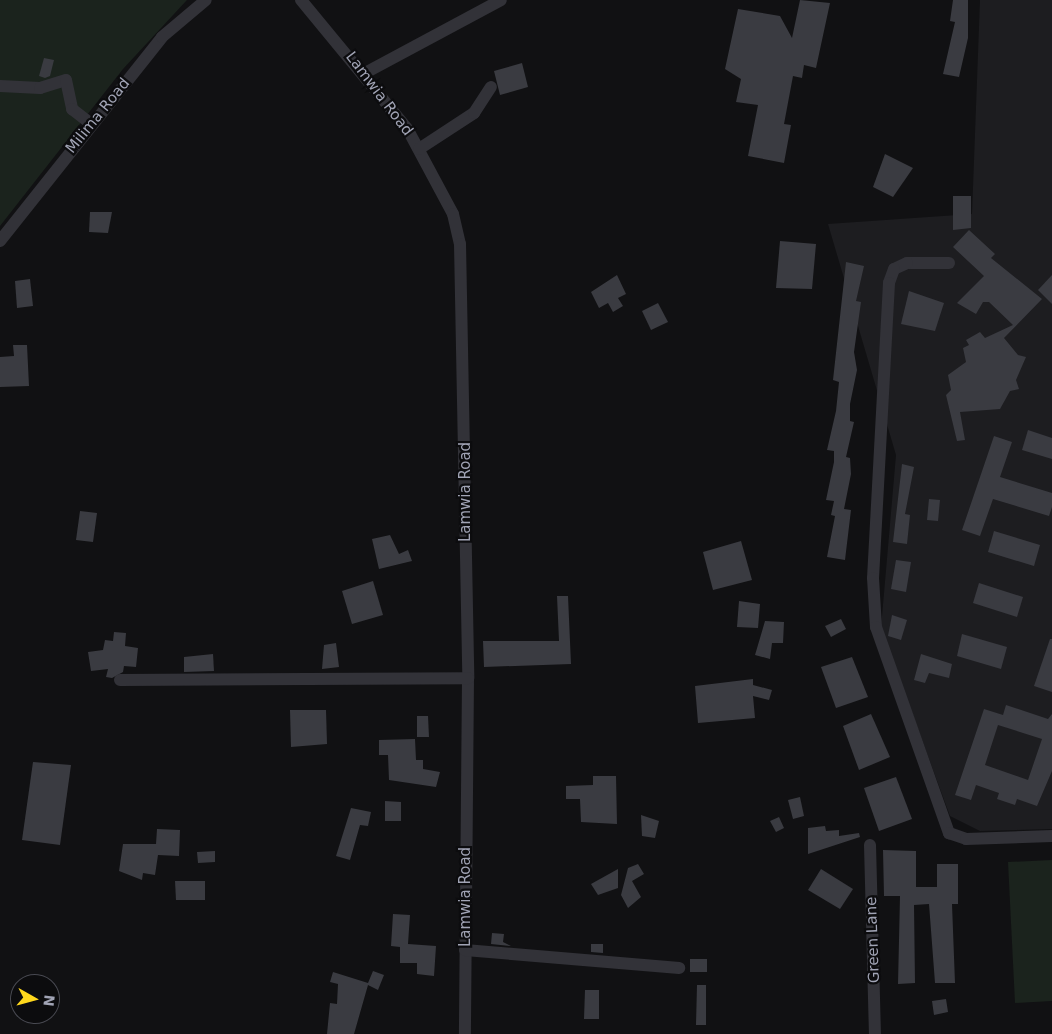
<!DOCTYPE html>
<style>
body{margin:0}
#map{position:relative;width:1052px;height:1034px;overflow:hidden;background:#111113;font-family:"DejaVu Sans",sans-serif}
div>[style]{position:absolute}
[style*='--x']{left:calc(var(--x)*1px);top:calc(var(--y)*1px);width:calc(var(--w)*1px);rotate:calc(var(--a)*1deg)}
.built>*{inset:0;background:#1d1d20}
.green>*{inset:0;background:#1b231d}
.building>*{inset:0;background:#3a3b41}
.minor>*{height:12px;margin:-6px;padding:0 6px;transform-origin:6px;border-radius:6px;background:#323238}
span{translate:-50% -50%;white-space:nowrap;text-align:center;line-height:1.15;-webkit-text-stroke:4.5px #0c0c0e;paint-order:stroke}
.street-label{font-size:15px;color:#a1a4b5}
.north{position:absolute;left:10px;top:974px;width:50px;height:50px;box-sizing:border-box;background:#0c0c0e;border:1px solid #484951;border-radius:50%;rotate:97deg;font-size:14px;font-weight:700;line-height:20px;text-align:center;color:#a1a4b5}
.north::after{content:'';display:block;margin:auto;width:18px;height:22px;background:#ffd81d;clip-path:polygon(50% 0,100% 100%,50% 72%,0 100%)}
</style>
<div id="map">
<div class="built">
<div style="clip-path:polygon(980px 0,1052px 0,1052px 829px,980px 831px,950px 816px,881px 628px,896px 455px,828px 224px,972px 214px)"></div>
</div>
<div class="green">
<div style="clip-path:polygon(0 0,187px 0,123px 69px,0 226px)"></div>
<div style="clip-path:polygon(1052px 860px,1052px 1001px,1015px 1003px,1008px 862px)"></div>
</div>
<div class="building">
<div style="clip-path:polygon(800px 0,830px 3px,816px 68px,804px 65px,802px 78px,793px 76px,784px 124px,791px 125px,784px 163px,748px 156px,758px 105px,736px 102px,741px 79px,725px 69px,738px 9px,780px 16px,792px 38px)"></div>
<div style="clip-path:polygon(953px 0,968px 0,968px 38px,959px 77px,943px 74px,955px 22px,950px 21px)"></div>
<div style="clip-path:polygon(44px 58px,54px 60px,50px 76px,45px 78px,39px 76px)"></div>
<div style="clip-path:polygon(522px 63px,528px 87px,500px 95px,494px 71px)"></div>
<div style="clip-path:polygon(885px 154px,913px 168px,893px 197px,873px 187px)"></div>
<div style="clip-path:polygon(953px 196px,971px 196px,971px 228px,953px 230px)"></div>
<div style="clip-path:polygon(90px 212px,112px 212px,108px 233px,89px 232px)"></div>
<div style="clip-path:polygon(969px 230px,995px 254px,991px 258px,1042px 299px,1004px 338px,1018px 355px,1026px 357px,1016px 380px,1019px 389px,1010px 391px,1000px 409px,960px 412px,965px 440px,957px 441px,946px 395px,951px 390px,948px 375px,966px 362px,963px 348px,969px 345px,966px 340px,980px 332px,985px 338px,1013px 325px,989px 302px,983px 302px,976px 314px,957px 303px,984px 276px,953px 247px)"></div>
<div style="clip-path:polygon(780px 241px,816px 244px,812px 289px,776px 288px)"></div>
<div style="clip-path:polygon(846px 262px,864px 266px,856px 301px,861px 302px,854px 352px,857px 370px,850px 404px,850px 421px,854px 422px,846px 457px,850px 458px,851px 474px,844px 509px,851px 510px,845px 560px,827px 557px,835px 516px,831px 515px,834px 501px,826px 500px,834px 462px,834px 451px,827px 450px,836px 411px,839px 382px,833px 380px)"></div>
<div style="clip-path:polygon(617px 275px,626px 294px,618px 298px,623px 306px,613px 312px,608px 303px,599px 308px,591px 292px)"></div>
<div style="clip-path:polygon(1052px 275px,1052px 304px,1038px 290px)"></div>
<div style="clip-path:polygon(30px 279px,33px 306px,17px 308px,15px 281px)"></div>
<div style="clip-path:polygon(909px 291px,944px 303px,935px 331px,901px 324px)"></div>
<div style="clip-path:polygon(658px 303px,668px 322px,651px 330px,642px 311px)"></div>
<div style="clip-path:polygon(13px 345px,27px 345px,29px 386px,0 387px,0 357px,14px 356px)"></div>
<div style="clip-path:polygon(1028px 430px,1052px 438px,1052px 459px,1022px 450px)"></div>
<div style="clip-path:polygon(994px 436px,1012px 442px,1000px 477px,1052px 493px,1052px 507px,1049px 516px,993px 499px,980px 536px,962px 530px)"></div>
<div style="clip-path:polygon(902px 464px,914px 467px,905px 514px,910px 515px,907px 544px,893px 542px)"></div>
<div style="clip-path:polygon(929px 499px,940px 500px,938px 521px,927px 520px)"></div>
<div style="clip-path:polygon(80px 511px,97px 513px,93px 542px,76px 540px)"></div>
<div style="clip-path:polygon(994px 531px,1040px 545px,1034px 566px,988px 552px)"></div>
<div style="clip-path:polygon(390px 535px,399px 554px,408px 550px,412px 561px,379px 569px,372px 539px)"></div>
<div style="clip-path:polygon(741px 541px,752px 580px,713px 590px,703px 552px)"></div>
<div style="clip-path:polygon(896px 560px,911px 562px,906px 592px,891px 589px)"></div>
<div style="clip-path:polygon(373px 581px,383px 615px,352px 624px,342px 591px)"></div>
<div style="clip-path:polygon(979px 583px,1023px 597px,1017px 617px,973px 603px)"></div>
<div style="clip-path:polygon(557px 596px,568px 596px,571px 664px,484px 667px,483px 641px,559px 641px)"></div>
<div style="clip-path:polygon(739px 601px,760px 604px,758px 628px,737px 627px)"></div>
<div style="clip-path:polygon(892px 615px,907px 620px,901px 640px,888px 636px)"></div>
<div style="clip-path:polygon(841px 619px,846px 629px,831px 637px,825px 626px)"></div>
<div style="clip-path:polygon(765px 621px,784px 622px,783px 643px,772px 643px,770px 659px,755px 655px)"></div>
<div style="clip-path:polygon(114px 632px,126px 633px,125px 646px,138px 648px,136px 667px,124px 666px,123px 672px,112px 678px,106px 677px,108px 669px,91px 671px,88px 652px,103px 650px,105px 640px,113px 641px)"></div>
<div style="clip-path:polygon(962px 634px,1007px 647px,1001px 669px,957px 656px)"></div>
<div style="clip-path:polygon(1050px 639px,1052px 639px,1052px 692px,1034px 686px)"></div>
<div style="clip-path:polygon(336px 643px,339px 667px,322px 669px,324px 645px)"></div>
<div style="clip-path:polygon(213px 654px,214px 671px,184px 672px,184px 657px)"></div>
<div style="clip-path:polygon(921px 654px,952px 664px,949px 678px,929px 673px,925px 683px,914px 680px)"></div>
<div style="clip-path:polygon(852px 657px,868px 697px,836px 708px,821px 667px)"></div>
<div style="clip-path:polygon(753px 679px,753px 685px,772px 690px,769px 700px,753px 696px,755px 718px,698px 723px,695px 686px)"></div>
<div style="clip-path:polygon(evenodd,1006px 705px,1048px 719px,1052px 714px,1052px 771px,1037px 806px,1017px 799px,1015px 805px,997px 799px,999px 793px,976px 785px,971px 800px,955px 795px,984px 709px,1003px 715px,1006px 705px,998px 725px,1042px 739px,1028px 780px,985px 765px,998px 725px)"></div>
<div style="clip-path:polygon(290px 710px,326px 710px,327px 744px,291px 747px)"></div>
<div style="clip-path:polygon(871px 714px,890px 757px,859px 770px,843px 726px)"></div>
<div style="clip-path:polygon(417px 716px,428px 716px,429px 737px,417px 737px)"></div>
<div style="clip-path:polygon(415px 739px,416px 760px,423px 760px,423px 769px,440px 772px,436px 787px,389px 780px,388px 755px,379px 755px,379px 740px)"></div>
<div style="clip-path:polygon(33px 762px,71px 765px,60px 845px,22px 840px)"></div>
<div style="clip-path:polygon(593px 776px,616px 776px,617px 824px,581px 822px,580px 799px,566px 799px,566px 786px,593px 785px)"></div>
<div style="clip-path:polygon(896px 777px,912px 819px,879px 831px,864px 788px)"></div>
<div style="clip-path:polygon(800px 797px,804px 816px,793px 819px,788px 800px)"></div>
<div style="clip-path:polygon(385px 801px,401px 802px,401px 821px,385px 821px)"></div>
<div style="clip-path:polygon(351px 808px,371px 812px,368px 826px,360px 825px,350px 860px,336px 856px)"></div>
<div style="clip-path:polygon(641px 815px,659px 821px,655px 838px,642px 836px)"></div>
<div style="clip-path:polygon(779px 817px,784px 828px,776px 832px,770px 821px)"></div>
<div style="clip-path:polygon(825px 826px,826px 831px,839px 830px,839px 836px,859px 833px,860px 837px,808px 854px,808px 828px)"></div>
<div style="clip-path:polygon(157px 829px,180px 830px,179px 856px,158px 855px,155px 875px,143px 873px,142px 880px,119px 871px,123px 844px,156px 844px)"></div>
<div style="clip-path:polygon(883px 850px,916px 851px,916px 887px,937px 887px,937px 864px,958px 864px,958px 904px,952px 904px,955px 983px,935px 983px,929px 904px,914px 905px,915px 983px,898px 984px,900px 896px,884px 896px)"></div>
<div style="clip-path:polygon(215px 851px,215px 862px,198px 863px,197px 852px)"></div>
<div style="clip-path:polygon(638px 864px,644px 874px,632px 881px,641px 897px,628px 908px,621px 895px,628px 868px)"></div>
<div style="clip-path:polygon(618px 869px,618px 888px,598px 895px,591px 884px)"></div>
<div style="clip-path:polygon(821px 869px,853px 889px,840px 909px,808px 890px)"></div>
<div style="clip-path:polygon(175px 881px,205px 881px,205px 900px,176px 900px)"></div>
<div style="clip-path:polygon(393px 914px,410px 915px,408px 944px,436px 946px,434px 976px,417px 974px,417px 963px,400px 963px,400px 947px,391px 946px)"></div>
<div style="clip-path:polygon(492px 933px,504px 934px,503px 942px,511px 946px,491px 944px)"></div>
<div style="clip-path:polygon(591px 944px,603px 944px,603px 953px,591px 952px)"></div>
<div style="clip-path:polygon(690px 959px,707px 959px,707px 972px,690px 972px)"></div>
<div style="clip-path:polygon(373px 971px,384px 975px,378px 990px,368px 985px,354px 1034px,327px 1034px,330px 1003px,337px 1004px,338px 984px,330px 982px,333px 972px,368px 983px)"></div>
<div style="clip-path:polygon(697px 985px,706px 985px,706px 1025px,696px 1025px)"></div>
<div style="clip-path:polygon(585px 990px,599px 990px,599px 1019px,584px 1019px)"></div>
<div style="clip-path:polygon(946px 999px,948px 1012px,934px 1015px,932px 1001px)"></div>
</div>
<div class="minor">
<div style="--x:301;--y:0;--w:168;--a:50.5"></div>
<div style="--x:408;--y:130;--w:95;--a:61.8"></div>
<div style="--x:453;--y:214;--w:31;--a:77"></div>
<div style="--x:460;--y:244;--w:434;--a:88.9"></div>
<div style="--x:468;--y:678;--w:356;--a:90.5"></div>
<div style="--x:365;--y:73;--w:154;--a:-28.2"></div>
<div style="--x:0;--y:86;--w:40;--a:2.9"></div>
<div style="--x:40;--y:88;--w:27;--a:-17"></div>
<div style="--x:66;--y:80;--w:30;--a:78"></div>
<div style="--x:72;--y:109;--w:24;--a:38"></div>
<div style="--x:419;--y:149;--w:66;--a:-33.2"></div>
<div style="--x:474;--y:113;--w:31;--a:-57"></div>
<div style="--x:0;--y:241;--w:260;--a:-51.5"></div>
<div style="--x:162;--y:37;--w:57;--a:-40.1"></div>
<div style="--x:949;--y:263;--w:42;--a:180"></div>
<div style="--x:907;--y:263;--w:14;--a:155"></div>
<div style="--x:894;--y:269;--w:15;--a:110"></div>
<div style="--x:889;--y:283;--w:295;--a:93.1"></div>
<div style="--x:873;--y:578;--w:49;--a:86.5"></div>
<div style="--x:876;--y:627;--w:219;--a:70.5"></div>
<div style="--x:949;--y:833;--w:18;--a:19"></div>
<div style="--x:966;--y:839;--w:86;--a:-2"></div>
<div style="--x:120;--y:680;--w:348;--a:-0.3"></div>
<div style="--x:870;--y:845;--w:189;--a:88.5"></div>
<div style="--x:465;--y:950;--w:215;--a:4.8"></div>
</div>
<div class="street-label">
<span style="left:379px;top:94px;rotate:53deg">Lamwia Road</span>
<span style="left:98px;top:116px;rotate:-51deg">Milima Road</span>
<span style="left:466px;top:492px;rotate:-90deg">Lamwia Road</span>
<span style="left:466px;top:897px;rotate:-90deg">Lamwia Road</span>
<span style="left:873px;top:940px;rotate:-92deg">Green Lane</span>
</div>
<div class="north">N</div>
</div>
